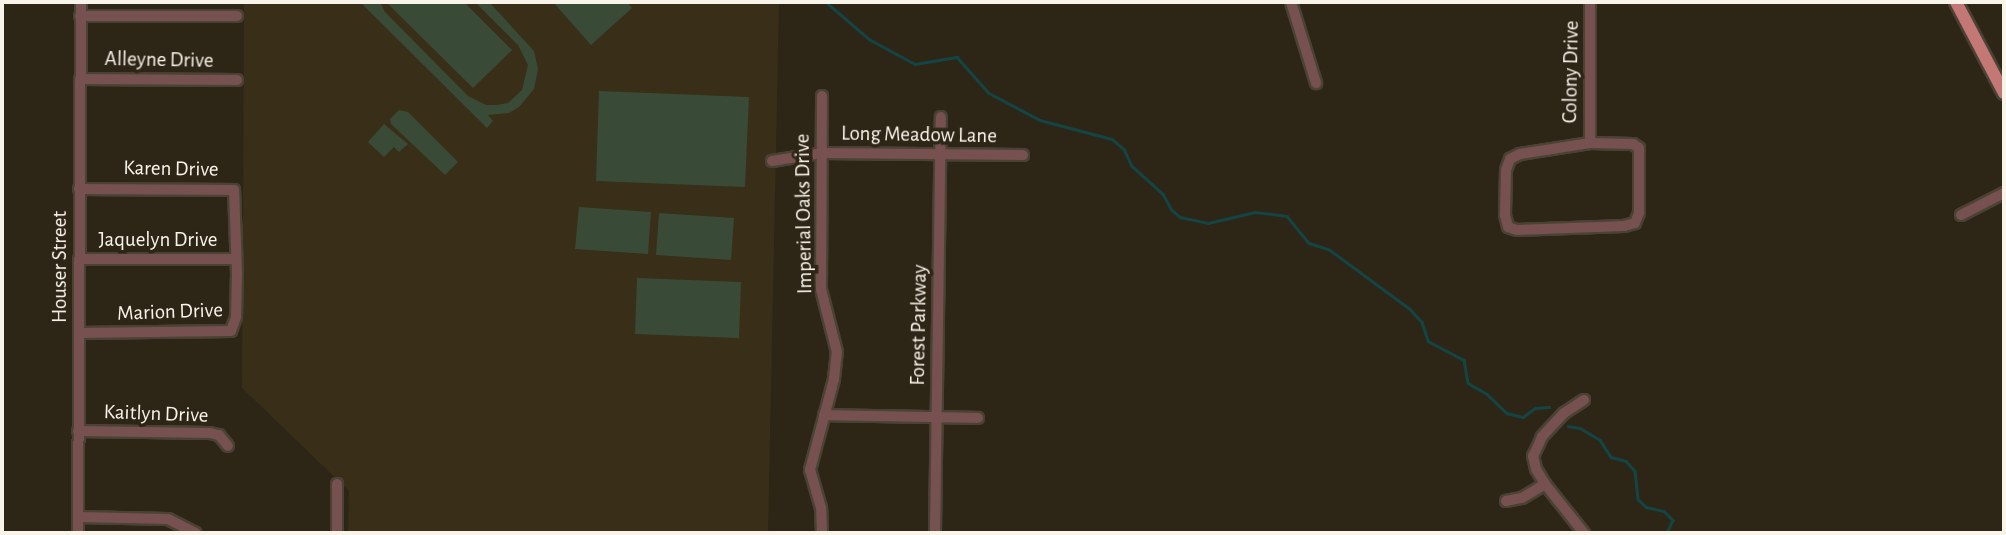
<!DOCTYPE html>
<style>
body{margin:0}
#map{position:relative;width:2006px;height:535px;overflow:hidden;background:#2d2516;font-family:"Alegreya Sans",sans-serif}
div>[style]{position:absolute}
[style*='--x']{left:calc(var(--x)*1px);top:calc(var(--y)*1px);width:calc(var(--w)*1px);rotate:calc(var(--a)*1deg)}
.built>*{inset:0;background:#392e18}
.green>*{inset:0;background:#394b36}
.stream>*{height:2.5px;margin:-1.25px;padding:0 1.25px;transform-origin:1.25px;border-radius:1.25px;background:#144545}
.roads{filter:drop-shadow(2px 0 #4a4234) drop-shadow(-2px 0 #4a4234) drop-shadow(0 2px #4a4234) drop-shadow(0 -2px #4a4234)}
.minor>*{height:10px;margin:-5px;padding:0 5px;transform-origin:5px;border-radius:5px;background:#76514f}
.major>*{height:12px;margin:-6px;padding:0 6px;transform-origin:6px;border-radius:6px;background:#c37875}
span{translate:-50% -50%;white-space:nowrap;text-align:center;line-height:1.15;-webkit-text-stroke:7px #2d2516;paint-order:stroke}
.street-label{font-size:21px;color:#f9f4ea}
.frame{position:absolute;inset:0;border:4px solid #f9f4ea;pointer-events:none}
</style>
<div id="map">
<div class="built">
<div style="clip-path:polygon(244px 2px,779px 2px,768px 533px,348px 533px,349px 491px,242px 388px)"></div>
</div>
<div class="green">
<div style="clip-path:polygon(360px 2px,380px 2px,385px 12px,468px 96px,486px 105px,497px 105px,508px 103px,522px 90px,528px 65px,518px 45px,475px 2px,489px 2px,534px 51px,538px 69px,534px 89px,519px 107px,509px 113px,488px 115px,493px 121px,487px 128px)"></div>
<div style="clip-path:polygon(386px 2px,464px 2px,512px 50px,473px 88px)"></div>
<div style="clip-path:polygon(553px 2px,627px 2px,632px 8px,591px 45px)"></div>
<div style="clip-path:polygon(599px 91px,749px 97px,745px 187px,596px 181px)"></div>
<div style="clip-path:polygon(399px 110px,408px 112px,458px 162px,445px 175px,391px 124px,390px 119px)"></div>
<div style="clip-path:polygon(384px 124px,408px 144px,399px 152px,394px 147px,384px 157px,368px 142px)"></div>
<div style="clip-path:polygon(579px 207px,651px 212px,648px 254px,575px 249px)"></div>
<div style="clip-path:polygon(659px 213px,734px 218px,731px 260px,656px 255px)"></div>
<div style="clip-path:polygon(637px 278px,741px 282px,739px 338px,635px 334px)"></div>
</div>
<div class="stream">
<div style="--x:826;--y:2;--w:57;--a:40.7"></div>
<div style="--x:869;--y:39;--w:52;--a:28.5"></div>
<div style="--x:915;--y:64;--w:43;--a:-9.5"></div>
<div style="--x:957;--y:57;--w:48;--a:48.4"></div>
<div style="--x:989;--y:93;--w:58;--a:27.9"></div>
<div style="--x:1040;--y:120;--w:74;--a:14.8"></div>
<div style="--x:1112;--y:139;--w:16;--a:40"></div>
<div style="--x:1124;--y:149;--w:19;--a:65"></div>
<div style="--x:1132;--y:166;--w:42;--a:42.1"></div>
<div style="--x:1163;--y:194;--w:18;--a:61"></div>
<div style="--x:1172;--y:210;--w:11;--a:41"></div>
<div style="--x:1180;--y:217;--w:29;--a:12"></div>
<div style="--x:1208;--y:223;--w:48;--a:-13.2"></div>
<div style="--x:1255;--y:212;--w:32;--a:7"></div>
<div style="--x:1287;--y:216;--w:35;--a:51"></div>
<div style="--x:1309;--y:243;--w:22;--a:18"></div>
<div style="--x:1330;--y:250;--w:99;--a:36.4"></div>
<div style="--x:1410;--y:309;--w:18;--a:47"></div>
<div style="--x:1422;--y:322;--w:20;--a:72"></div>
<div style="--x:1428;--y:341;--w:41;--a:27.8"></div>
<div style="--x:1464;--y:360;--w:23;--a:80"></div>
<div style="--x:1468;--y:383;--w:22;--a:30"></div>
<div style="--x:1487;--y:394;--w:28;--a:44"></div>
<div style="--x:1507;--y:413;--w:16;--a:14"></div>
<div style="--x:1523;--y:417;--w:15;--a:-37"></div>
<div style="--x:1535;--y:408;--w:14;--a:-4"></div>
<div style="--x:1568;--y:426;--w:12;--a:9"></div>
<div style="--x:1580;--y:428;--w:23;--a:31"></div>
<div style="--x:1600;--y:440;--w:20;--a:57"></div>
<div style="--x:1611;--y:457;--w:16;--a:15"></div>
<div style="--x:1626;--y:461;--w:13;--a:48"></div>
<div style="--x:1635;--y:471;--w:28;--a:84"></div>
<div style="--x:1638;--y:499;--w:11;--a:45"></div>
<div style="--x:1646;--y:507;--w:18;--a:13"></div>
<div style="--x:1664;--y:511;--w:13;--a:45"></div>
<div style="--x:1673;--y:520;--w:14;--a:115"></div>
</div>
<div class="roads">
<div class="minor">
<div style="--x:1291;--y:2;--w:85;--a:72.8"></div>
<div style="--x:1590;--y:2;--w:141;--a:90"></div>
<div style="--x:80;--y:16;--w:157;--a:0"></div>
<div style="--x:80;--y:79;--w:157;--a:0.4"></div>
<div style="--x:1590;--y:143;--w:43;--a:1.3"></div>
<div style="--x:1633;--y:144;--w:7;--a:34"></div>
<div style="--x:1639;--y:148;--w:65;--a:90"></div>
<div style="--x:1639;--y:213;--w:11;--a:112"></div>
<div style="--x:1635;--y:223;--w:11;--a:165"></div>
<div style="--x:1624;--y:226;--w:107;--a:177.9"></div>
<div style="--x:1517;--y:230;--w:9;--a:-162"></div>
<div style="--x:1508;--y:227;--w:12;--a:-104"></div>
<div style="--x:1505;--y:215;--w:45;--a:-88.7"></div>
<div style="--x:1506;--y:170;--w:12;--a:-70"></div>
<div style="--x:1510;--y:159;--w:11;--a:-27"></div>
<div style="--x:1520;--y:154;--w:71;--a:-8.9"></div>
<div style="--x:772;--y:161;--w:51;--a:-9.1"></div>
<div style="--x:822;--y:153;--w:201;--a:0.6"></div>
<div style="--x:1961;--y:215;--w:48;--a:-27.1"></div>
<div style="--x:79;--y:259;--w:157;--a:0"></div>
<div style="--x:79;--y:333;--w:152;--a:-0.8"></div>
<div style="--x:231;--y:331;--w:15;--a:-70"></div>
<div style="--x:236;--y:317;--w:43;--a:-88.7"></div>
<div style="--x:237;--y:274;--w:84;--a:-92"></div>
<div style="--x:234;--y:190;--w:155;--a:-179.6"></div>
<div style="--x:1584;--y:400;--w:24;--a:147"></div>
<div style="--x:1564;--y:413;--w:33;--a:133"></div>
<div style="--x:1542;--y:437;--w:21;--a:115"></div>
<div style="--x:1533;--y:456;--w:13;--a:77"></div>
<div style="--x:1536;--y:469;--w:17;--a:59"></div>
<div style="--x:1545;--y:484;--w:63;--a:51.5"></div>
<div style="--x:824;--y:415;--w:154;--a:1.1"></div>
<div style="--x:78;--y:431;--w:132;--a:0.9"></div>
<div style="--x:210;--y:433;--w:9;--a:13"></div>
<div style="--x:219;--y:435;--w:14;--a:51"></div>
<div style="--x:337;--y:484;--w:49;--a:90"></div>
<div style="--x:1506;--y:501;--w:16;--a:-11"></div>
<div style="--x:1522;--y:498;--w:27;--a:-31"></div>
<div style="--x:78;--y:517;--w:90;--a:1.3"></div>
<div style="--x:168;--y:519;--w:31;--a:27"></div>
<div style="--x:78;--y:533;--w:531;--a:-89.68"></div>
<div style="--x:822;--y:533;--w:25;--a:-92"></div>
<div style="--x:821;--y:508;--w:40;--a:-106"></div>
<div style="--x:810;--y:470;--w:94;--a:-75.2"></div>
<div style="--x:834;--y:379;--w:27;--a:-84"></div>
<div style="--x:837;--y:352;--w:65;--a:-104.3"></div>
<div style="--x:821;--y:289;--w:193;--a:-89.7"></div>
<div style="--x:935;--y:533;--w:416;--a:-89.2"></div>
</div>
<div class="major">
<div style="--x:1956;--y:2;--w:103;--a:62.2"></div>
</div>
</div>
<div class="street-label">
<span style="left:159px;top:60px;rotate:1deg">Alleyne Drive</span>
<span style="left:1571px;top:72px;rotate:-89deg">Colony Drive</span>
<span style="left:919px;top:135px;rotate:1deg">Long Meadow Lane</span>
<span style="left:171px;top:169px;rotate:1deg">Karen Drive</span>
<span style="left:804px;top:214px;rotate:-91deg">Imperial Oaks Drive</span>
<span style="left:158px;top:240px">Jaquelyn Drive</span>
<span style="left:60px;top:267px;rotate:-90deg">Houser Street</span>
<span style="left:170px;top:312px;rotate:-2deg">Marion Drive</span>
<span style="left:919px;top:325px;rotate:-89deg">Forest Parkway</span>
<span style="left:156px;top:414px;rotate:2deg">Kaitlyn Drive</span>
</div>
<div class="frame"></div>
</div>
